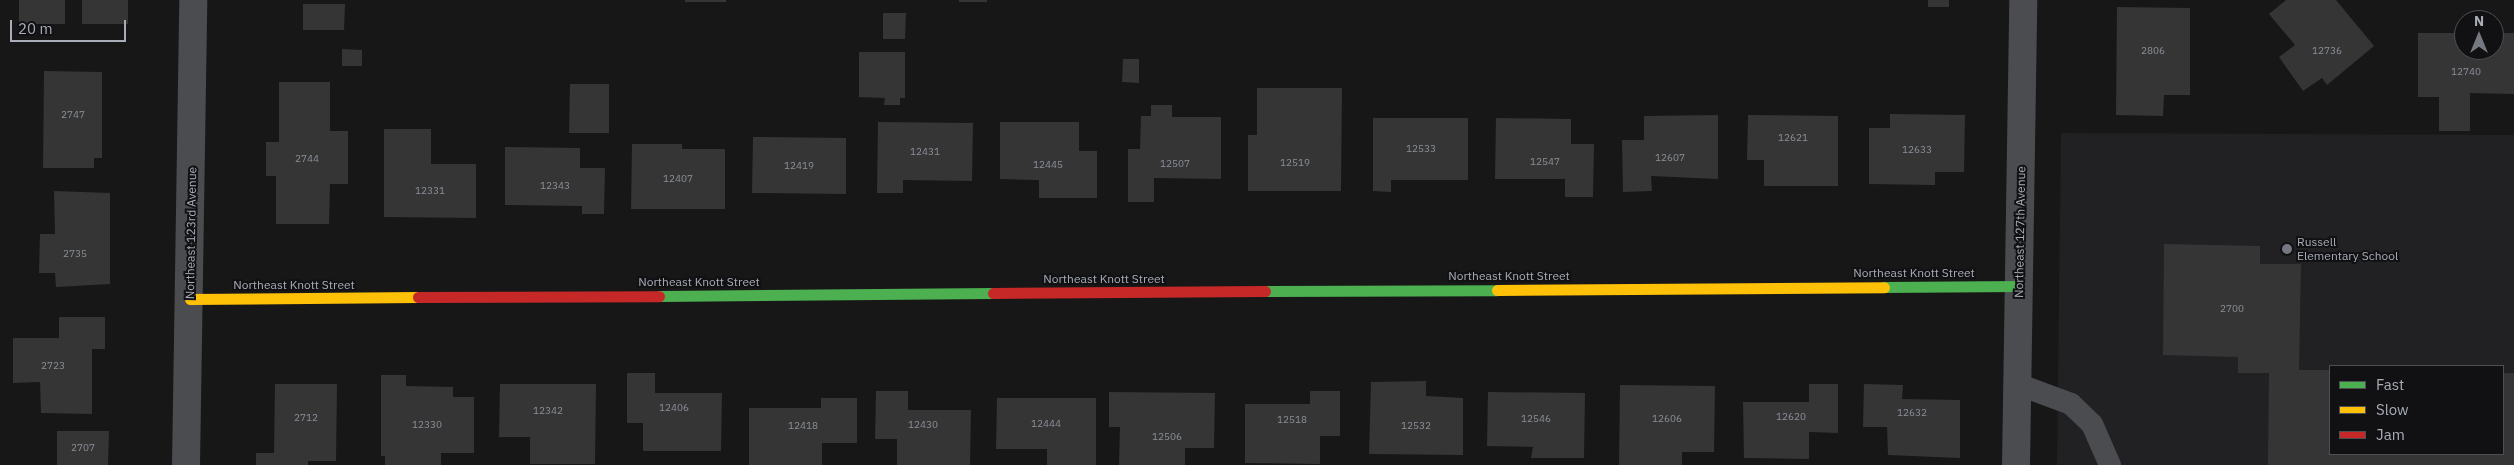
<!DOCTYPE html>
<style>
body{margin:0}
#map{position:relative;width:2514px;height:465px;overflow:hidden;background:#171717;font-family:"IBM Plex Sans",sans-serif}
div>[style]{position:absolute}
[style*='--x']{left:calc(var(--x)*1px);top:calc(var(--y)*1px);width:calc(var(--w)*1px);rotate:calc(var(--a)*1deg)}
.built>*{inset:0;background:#212123}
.building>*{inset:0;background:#353536}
.lane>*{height:22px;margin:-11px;padding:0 11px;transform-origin:11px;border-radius:11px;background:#4b4c50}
.street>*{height:28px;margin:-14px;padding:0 14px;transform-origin:14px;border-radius:14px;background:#4b4c50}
.fast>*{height:11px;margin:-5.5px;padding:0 5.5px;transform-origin:5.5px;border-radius:5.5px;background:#4caf50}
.slow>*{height:11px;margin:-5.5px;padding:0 5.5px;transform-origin:5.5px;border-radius:5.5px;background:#ffc107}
.jam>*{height:11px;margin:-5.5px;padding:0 5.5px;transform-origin:5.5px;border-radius:5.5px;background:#c62828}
.dots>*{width:14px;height:14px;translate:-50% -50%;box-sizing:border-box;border:2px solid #111113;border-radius:50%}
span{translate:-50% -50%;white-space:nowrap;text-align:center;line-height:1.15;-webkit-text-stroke:4px #111113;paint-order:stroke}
.number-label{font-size:10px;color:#8b8f98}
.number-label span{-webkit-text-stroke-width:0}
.street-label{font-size:12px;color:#a8adb8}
.poi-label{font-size:12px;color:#a8adb8}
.left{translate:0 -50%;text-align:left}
.legend{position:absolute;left:2329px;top:365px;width:175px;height:90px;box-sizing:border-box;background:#111113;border:1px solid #4d4f55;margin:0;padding:6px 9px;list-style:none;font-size:15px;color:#a8adb8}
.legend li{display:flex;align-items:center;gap:10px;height:25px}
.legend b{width:25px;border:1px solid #4d4f55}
.north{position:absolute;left:2454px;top:10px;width:50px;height:50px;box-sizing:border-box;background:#111113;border:1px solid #4d4f55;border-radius:50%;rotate:0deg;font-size:14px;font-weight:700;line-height:20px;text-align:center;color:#a8adb8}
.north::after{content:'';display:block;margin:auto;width:18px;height:22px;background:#757880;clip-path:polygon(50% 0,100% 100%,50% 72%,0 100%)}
.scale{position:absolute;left:10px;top:20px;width:116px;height:22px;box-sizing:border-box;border:2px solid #a8adb8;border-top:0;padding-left:6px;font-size:15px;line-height:18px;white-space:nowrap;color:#a8adb8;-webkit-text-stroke:4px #111113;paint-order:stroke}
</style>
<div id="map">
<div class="built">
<div style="clip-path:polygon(evenodd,2061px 133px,2514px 135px,2514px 465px,2057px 465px,2061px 133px,2330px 366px,2503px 366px,2503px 454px,2330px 454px,2330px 366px)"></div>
</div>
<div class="building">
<div style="clip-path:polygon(19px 0,65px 0,65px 24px,19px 24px)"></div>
<div style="clip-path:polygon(82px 0,128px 0,128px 24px,82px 24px)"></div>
<div style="clip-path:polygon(685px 0,726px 0,726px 2px,685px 2px)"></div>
<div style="clip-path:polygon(959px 0,987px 0,987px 2px,959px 2px)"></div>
<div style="clip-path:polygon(1928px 0,1949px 0,1949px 7px,1928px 7px)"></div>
<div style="clip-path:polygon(2286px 0,2336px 0,2374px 46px,2327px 85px,2322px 78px,2303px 91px,2279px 57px,2295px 45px,2269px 14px)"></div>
<div style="clip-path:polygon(303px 4px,345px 4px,344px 30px,303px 30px)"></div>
<div style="clip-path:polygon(2117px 7px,2190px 8px,2190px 95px,2164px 95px,2163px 116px,2116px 115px)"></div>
<div style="clip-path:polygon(883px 13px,906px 13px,905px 39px,883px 39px)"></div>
<div style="clip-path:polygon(2418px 33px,2464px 33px,2464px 50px,2494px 50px,2494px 33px,2514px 33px,2514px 94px,2470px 93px,2470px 131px,2439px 131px,2439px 97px,2418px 97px)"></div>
<div style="clip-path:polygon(342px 49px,362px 50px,362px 66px,342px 66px)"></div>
<div style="clip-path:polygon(859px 52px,905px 52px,905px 98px,900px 98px,900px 105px,884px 105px,885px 98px,859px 97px)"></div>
<div style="clip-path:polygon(1123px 59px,1139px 59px,1139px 83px,1122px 82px)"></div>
<div style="clip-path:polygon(44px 71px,102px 72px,102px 158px,94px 158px,94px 168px,43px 168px)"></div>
<div style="clip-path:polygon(279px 82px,330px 82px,330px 131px,348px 131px,348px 184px,330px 184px,329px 224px,276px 224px,276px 176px,266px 176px,266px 142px,279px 142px)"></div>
<div style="clip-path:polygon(570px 84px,609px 84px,609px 133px,569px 133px)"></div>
<div style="clip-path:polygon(1257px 88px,1342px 88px,1341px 191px,1248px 191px,1248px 135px,1257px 135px)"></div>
<div style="clip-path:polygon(1151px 105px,1172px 105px,1172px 117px,1221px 117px,1221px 179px,1154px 178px,1154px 202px,1128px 202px,1128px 149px,1140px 149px,1141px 116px,1151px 116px)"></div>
<div style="clip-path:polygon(1890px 114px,1965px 115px,1964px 172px,1935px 172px,1935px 185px,1869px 184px,1869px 128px,1890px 128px)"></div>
<div style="clip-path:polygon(1718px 115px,1718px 179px,1651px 176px,1652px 191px,1623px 192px,1622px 140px,1644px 140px,1644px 116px)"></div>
<div style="clip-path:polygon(1748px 115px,1838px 116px,1838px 186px,1764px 186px,1764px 160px,1747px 160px)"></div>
<div style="clip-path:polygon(1373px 118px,1468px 118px,1468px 180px,1391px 180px,1391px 192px,1373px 191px)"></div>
<div style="clip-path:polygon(1496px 118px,1571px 119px,1571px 144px,1594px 144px,1593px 197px,1565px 197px,1565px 179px,1495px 179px)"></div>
<div style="clip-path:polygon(878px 122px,973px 123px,972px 181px,903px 180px,903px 193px,877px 193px)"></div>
<div style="clip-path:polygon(1000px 122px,1079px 122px,1079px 151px,1097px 151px,1097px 198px,1039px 198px,1039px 180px,1000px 179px)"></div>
<div style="clip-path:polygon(384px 129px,431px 129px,431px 164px,476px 164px,476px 218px,384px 217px)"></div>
<div style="clip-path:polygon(753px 137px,846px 138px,846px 194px,752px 193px)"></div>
<div style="clip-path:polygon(632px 144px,682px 144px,682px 149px,725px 149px,725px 209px,631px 209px)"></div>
<div style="clip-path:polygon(505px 147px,580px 148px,580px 168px,605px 168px,604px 214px,582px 214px,582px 206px,505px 205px)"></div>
<div style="clip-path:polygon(54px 191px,110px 193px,110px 284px,56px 287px,55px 273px,39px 273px,40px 234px,55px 234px)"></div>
<div style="clip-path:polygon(2164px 244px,2260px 246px,2260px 264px,2301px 264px,2299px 370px,2330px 370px,2330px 454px,2503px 454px,2503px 373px,2514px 373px,2514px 465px,2268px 465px,2269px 373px,2238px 373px,2238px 357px,2163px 355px)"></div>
<div style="clip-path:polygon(59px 317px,105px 317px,105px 349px,92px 349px,92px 414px,41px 413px,40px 382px,13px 383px,13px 338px,59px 338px)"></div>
<div style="clip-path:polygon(627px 373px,655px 373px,655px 393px,722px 393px,721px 451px,643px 451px,643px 423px,627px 423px)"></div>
<div style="clip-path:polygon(381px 375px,406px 375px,406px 386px,453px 387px,453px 397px,474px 397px,474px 453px,441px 453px,441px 465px,385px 465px,385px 456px,381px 456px)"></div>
<div style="clip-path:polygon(1426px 381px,1426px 396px,1463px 398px,1463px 455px,1369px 454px,1371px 382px)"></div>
<div style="clip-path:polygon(275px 384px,337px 384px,336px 461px,308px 461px,308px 465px,256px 465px,256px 453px,274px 453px)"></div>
<div style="clip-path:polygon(500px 384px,596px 384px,595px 464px,530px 464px,530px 437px,499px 437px)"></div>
<div style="clip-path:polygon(1809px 384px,1838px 384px,1838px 433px,1809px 432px,1809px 459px,1744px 458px,1743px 402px,1809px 402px)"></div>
<div style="clip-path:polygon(1864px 384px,1903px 385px,1902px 399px,1960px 400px,1960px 458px,1888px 455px,1887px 427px,1863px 427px)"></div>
<div style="clip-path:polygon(1620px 385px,1715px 386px,1714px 452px,1682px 452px,1682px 465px,1619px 465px)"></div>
<div style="clip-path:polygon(876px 391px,908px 391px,908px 410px,971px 410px,970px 465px,897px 465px,897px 439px,875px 439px)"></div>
<div style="clip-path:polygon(1310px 391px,1340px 391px,1340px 436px,1320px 436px,1320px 464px,1245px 463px,1245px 404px,1310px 404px)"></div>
<div style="clip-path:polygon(1109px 392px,1215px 393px,1214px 448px,1185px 448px,1185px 465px,1119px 465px,1120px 427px,1109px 427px)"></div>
<div style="clip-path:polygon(1488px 392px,1585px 393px,1584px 458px,1531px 458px,1533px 447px,1487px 446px)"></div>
<div style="clip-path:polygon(821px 398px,857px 398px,857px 443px,822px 443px,822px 465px,749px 465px,749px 408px,821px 408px)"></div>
<div style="clip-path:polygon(997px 398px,1096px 398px,1096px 465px,1047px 465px,1047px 449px,996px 449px)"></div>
<div style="clip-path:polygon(57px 431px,109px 431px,108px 465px,57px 465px)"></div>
</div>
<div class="lane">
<div style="--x:2017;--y:384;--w:58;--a:20.3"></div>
<div style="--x:2071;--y:404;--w:29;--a:44"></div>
<div style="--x:2092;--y:424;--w:45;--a:66.3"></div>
</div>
<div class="street">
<div style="--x:186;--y:465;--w:465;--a:-89.1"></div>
<div style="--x:2016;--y:465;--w:465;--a:-89.1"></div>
</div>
<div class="fast">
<div style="--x:1884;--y:287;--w:135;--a:-0.4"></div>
<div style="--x:1265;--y:291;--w:232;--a:-0.2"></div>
<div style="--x:659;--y:296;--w:334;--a:-0.5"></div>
</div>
<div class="slow">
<div style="--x:1497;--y:290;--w:387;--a:-0.4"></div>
<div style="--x:190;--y:299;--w:228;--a:-0.5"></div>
</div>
<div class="jam">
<div style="--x:993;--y:293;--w:272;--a:-0.4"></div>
<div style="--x:418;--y:297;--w:241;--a:-0.2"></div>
</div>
<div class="dots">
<div style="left:2287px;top:249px;background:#757880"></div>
</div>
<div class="number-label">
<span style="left:2153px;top:51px">2806</span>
<span style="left:2327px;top:51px">12736</span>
<span style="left:2466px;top:72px">12740</span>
<span style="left:73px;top:115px">2747</span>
<span style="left:1793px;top:138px">12621</span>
<span style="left:1421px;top:149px">12533</span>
<span style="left:1917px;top:150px">12633</span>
<span style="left:925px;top:152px">12431</span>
<span style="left:1670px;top:158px">12607</span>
<span style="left:307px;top:159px">2744</span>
<span style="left:1545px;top:162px">12547</span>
<span style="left:1295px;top:163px">12519</span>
<span style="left:1175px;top:164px">12507</span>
<span style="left:1048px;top:165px">12445</span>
<span style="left:799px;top:166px">12419</span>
<span style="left:678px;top:179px">12407</span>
<span style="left:555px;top:186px">12343</span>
<span style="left:430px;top:191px">12331</span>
<span style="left:75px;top:254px">2735</span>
<span style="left:2232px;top:309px">2700</span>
<span style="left:53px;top:366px">2723</span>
<span style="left:674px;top:408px">12406</span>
<span style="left:548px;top:411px">12342</span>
<span style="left:1912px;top:413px">12632</span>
<span style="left:1791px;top:417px">12620</span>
<span style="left:306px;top:418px">2712</span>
<span style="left:1536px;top:419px">12546</span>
<span style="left:1667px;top:419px">12606</span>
<span style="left:1292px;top:420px">12518</span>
<span style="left:1046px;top:424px">12444</span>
<span style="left:427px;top:425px">12330</span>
<span style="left:923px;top:425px">12430</span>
<span style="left:803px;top:426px">12418</span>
<span style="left:1416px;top:426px">12532</span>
<span style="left:1167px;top:437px">12506</span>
<span style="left:83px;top:448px">2707</span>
</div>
<div class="street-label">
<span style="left:2020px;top:232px;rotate:-89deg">Northeast 127th Avenue</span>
<span style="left:191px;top:233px;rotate:-89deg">Northeast 123rd Avenue</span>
<span style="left:1914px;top:273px">Northeast Knott Street</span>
<span style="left:1509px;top:276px">Northeast Knott Street</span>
<span style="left:1104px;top:279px">Northeast Knott Street</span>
<span style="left:699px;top:282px">Northeast Knott Street</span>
<span style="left:294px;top:285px">Northeast Knott Street</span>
</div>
<div class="poi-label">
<span class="left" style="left:2297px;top:249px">Russell<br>Elementary School</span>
</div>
<ul class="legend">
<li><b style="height:6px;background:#4caf50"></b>Fast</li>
<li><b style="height:6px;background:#ffc107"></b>Slow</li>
<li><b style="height:6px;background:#c62828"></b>Jam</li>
</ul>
<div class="north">N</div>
<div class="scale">20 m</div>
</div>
